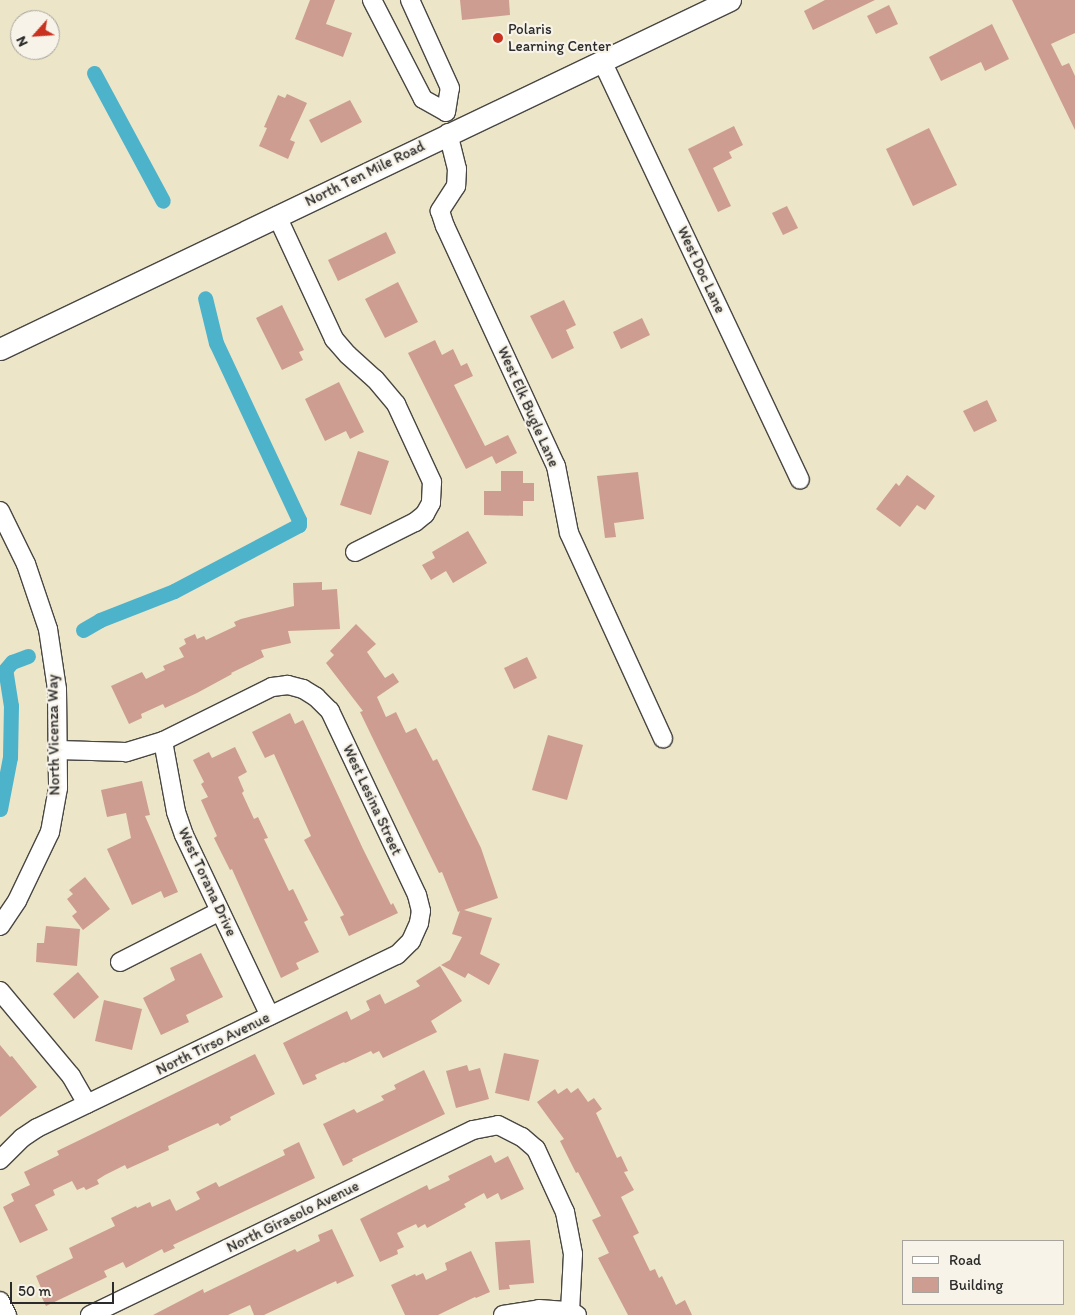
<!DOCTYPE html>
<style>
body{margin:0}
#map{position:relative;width:1075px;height:1315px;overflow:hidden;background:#ece5c8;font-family:Itim,sans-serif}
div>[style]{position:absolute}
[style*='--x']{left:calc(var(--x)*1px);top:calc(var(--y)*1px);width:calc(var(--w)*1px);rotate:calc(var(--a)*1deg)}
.canal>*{height:15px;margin:-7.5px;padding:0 7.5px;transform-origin:7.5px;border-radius:7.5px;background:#4cb3cb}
.building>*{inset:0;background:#ce9d91}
.roads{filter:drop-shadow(1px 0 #484743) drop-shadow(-1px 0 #484743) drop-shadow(0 1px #484743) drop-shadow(0 -1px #484743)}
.minor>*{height:18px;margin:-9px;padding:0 9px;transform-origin:9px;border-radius:9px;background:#fff}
.major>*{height:21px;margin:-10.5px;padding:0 10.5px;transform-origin:10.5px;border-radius:10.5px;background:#fff}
.dots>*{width:14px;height:14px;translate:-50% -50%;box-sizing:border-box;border:2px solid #f7f3e8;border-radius:50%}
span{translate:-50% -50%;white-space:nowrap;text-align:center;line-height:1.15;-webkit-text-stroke:4.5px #f7f3e8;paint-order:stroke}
.poi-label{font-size:15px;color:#2b2b2b}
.left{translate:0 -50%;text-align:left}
.street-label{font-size:15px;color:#2b2b2b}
.legend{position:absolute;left:902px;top:1240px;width:162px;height:65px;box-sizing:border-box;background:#f7f3e8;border:1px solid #a5a39c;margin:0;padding:6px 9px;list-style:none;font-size:15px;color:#2b2b2b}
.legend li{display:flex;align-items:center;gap:10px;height:25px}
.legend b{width:25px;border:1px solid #a5a39c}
.north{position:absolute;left:10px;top:10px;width:50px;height:50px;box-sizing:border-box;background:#f7f3e8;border:1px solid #a5a39c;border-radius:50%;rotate:244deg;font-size:14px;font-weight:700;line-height:20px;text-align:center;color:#2b2b2b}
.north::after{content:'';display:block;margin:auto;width:18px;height:22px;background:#c8321e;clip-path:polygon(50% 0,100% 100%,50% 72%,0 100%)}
.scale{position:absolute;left:10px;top:1282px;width:104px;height:22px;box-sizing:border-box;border:2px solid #2b2b2b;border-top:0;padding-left:6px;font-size:15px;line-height:18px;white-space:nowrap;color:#2b2b2b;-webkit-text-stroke:4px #f7f3e8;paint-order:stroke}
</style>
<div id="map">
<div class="canal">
<div style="--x:94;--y:73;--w:145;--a:61.7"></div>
<div style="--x:83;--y:630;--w:20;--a:-30"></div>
<div style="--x:100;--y:620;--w:79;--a:-21.4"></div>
<div style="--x:174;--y:591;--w:141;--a:-27.8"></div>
<div style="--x:299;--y:525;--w:5;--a:-90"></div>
<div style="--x:299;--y:520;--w:195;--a:-115.1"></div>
<div style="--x:216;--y:343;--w:46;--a:-103.7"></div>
<div style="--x:0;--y:809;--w:53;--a:-79.1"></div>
<div style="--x:10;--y:757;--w:51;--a:-88.9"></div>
<div style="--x:11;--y:706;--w:36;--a:-99"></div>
<div style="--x:5;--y:670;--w:11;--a:-49"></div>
<div style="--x:12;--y:662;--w:17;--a:-21"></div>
</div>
<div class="building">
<div style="clip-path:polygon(310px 0,335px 0,326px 24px,352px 33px,343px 57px,295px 39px)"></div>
<div style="clip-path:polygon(460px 0,509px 0,510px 15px,462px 20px)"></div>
<div style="clip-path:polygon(825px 0,875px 0,813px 30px,804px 11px)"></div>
<div style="clip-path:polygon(1012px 0,1075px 0,1075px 33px,1051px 44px,1062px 66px,1069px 63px,1075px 76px,1075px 130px)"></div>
<div style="clip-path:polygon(889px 5px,898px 24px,876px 34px,867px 16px)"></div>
<div style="clip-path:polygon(992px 24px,1009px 59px,985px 71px,981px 62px,941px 81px,929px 57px)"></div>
<div style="clip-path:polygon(287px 94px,307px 103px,290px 140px,295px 142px,288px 159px,259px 146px,267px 128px,264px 127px,278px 95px,285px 98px)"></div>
<div style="clip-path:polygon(350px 100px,362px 122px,321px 143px,309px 120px)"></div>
<div style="clip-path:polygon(734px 126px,743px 145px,729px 152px,732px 158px,713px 168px,731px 206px,718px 212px,688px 149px)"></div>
<div style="clip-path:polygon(929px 128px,957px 185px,913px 206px,886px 149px)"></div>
<div style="clip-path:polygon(787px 206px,798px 228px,783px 235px,772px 213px)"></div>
<div style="clip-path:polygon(386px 232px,396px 253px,338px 281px,328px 260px)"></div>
<div style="clip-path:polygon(398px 282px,418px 322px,385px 338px,365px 299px)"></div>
<div style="clip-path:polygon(564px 300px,576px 325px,566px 330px,574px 348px,552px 359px,530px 316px)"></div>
<div style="clip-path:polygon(282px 305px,304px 350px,299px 352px,303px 360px,282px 370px,256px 318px)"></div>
<div style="clip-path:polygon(642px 318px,650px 335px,621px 349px,613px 332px)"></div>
<div style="clip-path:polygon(435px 340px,442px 355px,453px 349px,461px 366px,467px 363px,473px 376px,454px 385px,485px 446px,508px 435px,517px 453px,496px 464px,492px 456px,466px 469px,408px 353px)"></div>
<div style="clip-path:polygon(339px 382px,364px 432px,350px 439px,346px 431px,325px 441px,305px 399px)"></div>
<div style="clip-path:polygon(987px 400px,997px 421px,974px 432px,963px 411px)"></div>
<div style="clip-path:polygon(358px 451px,389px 461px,371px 515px,340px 505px)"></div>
<div style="clip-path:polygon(501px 471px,523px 471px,523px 483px,534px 483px,534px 501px,523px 501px,523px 516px,484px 515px,484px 491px,501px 491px)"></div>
<div style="clip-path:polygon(638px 472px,644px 519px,614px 523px,616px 537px,605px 538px,597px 476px)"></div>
<div style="clip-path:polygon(907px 475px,935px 496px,925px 510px,917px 505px,900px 527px,876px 509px,896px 483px,899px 486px)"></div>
<div style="clip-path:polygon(468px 531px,487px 563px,453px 583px,446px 571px,431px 580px,422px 565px,435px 558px,432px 552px)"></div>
<div style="clip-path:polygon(322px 582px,322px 590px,337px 589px,340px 629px,288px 631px,291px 643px,261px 650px,264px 657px,231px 673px,232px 674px,197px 693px,165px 708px,163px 704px,141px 714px,142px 718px,129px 724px,111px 686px,142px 672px,146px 679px,165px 670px,163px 666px,184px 657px,179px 648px,186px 644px,184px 639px,195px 634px,197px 639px,204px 636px,206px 640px,236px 626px,234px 622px,241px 619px,294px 606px,293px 583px)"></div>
<div style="clip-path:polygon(356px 624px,376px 644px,367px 652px,385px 678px,393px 673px,399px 682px,377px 697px,386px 717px,396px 712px,406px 733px,416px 728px,433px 761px,437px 759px,481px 848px,498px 898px,464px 910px,492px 918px,480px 954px,500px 964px,489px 985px,468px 973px,465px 978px,441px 965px,450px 960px,462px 937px,452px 934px,460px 911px,458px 912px,442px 872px,439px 873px,375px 743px,360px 712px,363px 711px,326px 663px,334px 655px,330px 651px)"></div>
<div style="clip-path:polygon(527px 657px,537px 678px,514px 689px,504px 668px)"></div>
<div style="clip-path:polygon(290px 713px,295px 724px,303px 720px,363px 849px,391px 905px,393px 903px,398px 913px,349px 936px,340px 917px,344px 915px,304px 840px,311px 836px,274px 754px,265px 758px,252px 732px)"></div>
<div style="clip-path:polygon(548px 735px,583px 745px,567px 800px,532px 790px)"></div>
<div style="clip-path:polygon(235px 747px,247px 772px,238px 777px,244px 791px,242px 793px,254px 819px,258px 817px,268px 838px,264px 839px,289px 891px,293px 889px,308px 920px,304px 922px,319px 952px,296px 963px,299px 969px,281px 978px,232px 869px,230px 870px,214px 838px,217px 836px,201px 800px,208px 797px,201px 784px,204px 782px,193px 760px,209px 752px,212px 758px)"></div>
<div style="clip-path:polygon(142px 781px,150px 815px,145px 816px,178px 892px,164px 898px,161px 891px,132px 905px,107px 849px,131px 838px,126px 813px,107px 817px,101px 790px)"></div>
<div style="clip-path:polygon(85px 877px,110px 909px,83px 930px,72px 916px,77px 912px,67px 899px,73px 894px,69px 890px)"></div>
<div style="clip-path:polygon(46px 926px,80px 929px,77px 966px,36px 962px,37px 943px,44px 943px)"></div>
<div style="clip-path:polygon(201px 953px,223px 997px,186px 1015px,189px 1022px,161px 1035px,143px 998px,175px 980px,170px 968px)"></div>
<div style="clip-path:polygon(440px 966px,462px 1001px,431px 1021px,437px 1032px,383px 1058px,379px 1051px,373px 1054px,371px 1051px,345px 1063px,344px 1062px,315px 1075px,317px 1079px,303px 1085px,283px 1043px,347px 1011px,351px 1020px,370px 1010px,366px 1001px,380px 994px,385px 1004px,420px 986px,416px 981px)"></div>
<div style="clip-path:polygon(78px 972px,99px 997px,74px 1019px,53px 994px)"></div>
<div style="clip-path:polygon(104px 1000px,142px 1009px,132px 1050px,95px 1041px)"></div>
<div style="clip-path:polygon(0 1045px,10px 1057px,12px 1056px,37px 1087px,0 1117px)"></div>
<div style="clip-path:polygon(504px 1053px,539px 1060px,529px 1101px,495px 1093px)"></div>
<div style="clip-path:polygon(255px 1054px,275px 1094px,230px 1117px,231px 1120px,220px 1126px,218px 1123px,168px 1146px,169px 1150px,127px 1169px,125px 1165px,105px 1175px,97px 1180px,99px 1184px,86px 1190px,84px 1187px,77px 1190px,72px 1181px,53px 1190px,55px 1195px,35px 1205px,48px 1230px,20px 1243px,3px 1207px,14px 1201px,11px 1194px,30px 1185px,24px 1172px,59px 1155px,57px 1151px,90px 1135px)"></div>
<div style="clip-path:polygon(467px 1065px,469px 1071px,480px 1068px,489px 1099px,456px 1108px,446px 1071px)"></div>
<div style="clip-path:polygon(424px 1070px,445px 1114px,352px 1159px,353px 1161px,343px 1166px,323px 1124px,354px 1109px,357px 1113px,384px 1100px,381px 1096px,396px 1089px,394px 1085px)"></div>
<div style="clip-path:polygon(567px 1088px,571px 1093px,578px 1088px,588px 1102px,594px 1098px,602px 1109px,596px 1113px,617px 1158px,621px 1156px,628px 1171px,624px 1172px,634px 1190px,621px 1197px,639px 1233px,633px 1236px,650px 1271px,655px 1269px,659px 1278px,662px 1276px,676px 1305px,685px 1300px,692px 1315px,628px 1315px,598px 1258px,609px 1253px,592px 1220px,601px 1216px,578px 1172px,576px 1173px,560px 1141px,564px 1139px,537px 1102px,555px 1089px,558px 1094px)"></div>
<div style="clip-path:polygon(299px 1142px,315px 1178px,173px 1245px,175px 1248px,164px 1253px,162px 1249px,126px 1268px,123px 1262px,104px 1271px,107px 1277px,46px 1306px,38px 1290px,41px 1288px,36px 1276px,73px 1258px,69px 1248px,115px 1226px,111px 1218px,136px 1206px,137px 1208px,150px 1202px,152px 1207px,170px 1199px,176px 1211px,200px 1199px,196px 1192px,216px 1182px,219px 1187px,285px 1155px,283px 1150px)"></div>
<div style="clip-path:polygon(491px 1155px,495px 1163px,508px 1156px,524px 1189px,501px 1200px,498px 1193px,487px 1199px,484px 1193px,464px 1204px,466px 1207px,427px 1228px,425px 1224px,418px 1228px,416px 1224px,397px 1233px,404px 1247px,397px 1250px,398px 1254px,380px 1262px,360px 1219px,427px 1185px,429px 1190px,450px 1180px,448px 1176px)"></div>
<div style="clip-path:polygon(332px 1229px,354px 1276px,337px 1284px,336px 1281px,264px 1315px,254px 1315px,250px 1305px,228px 1315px,153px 1315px,203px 1289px,204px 1293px,295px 1249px,297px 1252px,320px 1241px,318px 1235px)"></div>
<div style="clip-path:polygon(530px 1240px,534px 1283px,509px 1285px,510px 1289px,499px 1290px,495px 1242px)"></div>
<div style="clip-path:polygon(471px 1251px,490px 1292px,476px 1298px,475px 1297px,438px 1315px,405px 1315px,391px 1285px,415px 1274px,416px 1276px,423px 1273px,426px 1280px,447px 1270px,445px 1263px)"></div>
</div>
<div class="roads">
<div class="minor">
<div style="--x:372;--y:0;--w:111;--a:62.7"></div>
<div style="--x:423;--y:99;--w:26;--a:29"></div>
<div style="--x:446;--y:112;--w:24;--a:-81"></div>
<div style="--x:450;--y:88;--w:97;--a:-114.4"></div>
<div style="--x:602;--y:61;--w:463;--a:64.7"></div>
<div style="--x:448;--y:133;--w:37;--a:76"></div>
<div style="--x:457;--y:169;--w:17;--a:93"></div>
<div style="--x:456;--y:186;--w:30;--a:123"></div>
<div style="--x:440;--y:211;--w:16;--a:72"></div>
<div style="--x:445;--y:226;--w:264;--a:65.2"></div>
<div style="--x:556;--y:466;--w:68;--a:79"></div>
<div style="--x:569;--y:533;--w:226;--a:65.4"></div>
<div style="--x:277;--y:216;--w:136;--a:65.1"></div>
<div style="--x:334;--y:339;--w:21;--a:49"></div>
<div style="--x:348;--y:355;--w:36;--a:42"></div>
<div style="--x:375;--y:379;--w:33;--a:50"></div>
<div style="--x:396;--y:404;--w:86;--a:65.2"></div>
<div style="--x:432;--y:482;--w:21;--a:93"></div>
<div style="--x:431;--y:503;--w:13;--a:119"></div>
<div style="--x:425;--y:514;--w:13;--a:141"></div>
<div style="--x:415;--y:522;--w:67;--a:153.4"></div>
<div style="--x:0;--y:511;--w:59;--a:63.9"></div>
<div style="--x:26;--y:564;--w:69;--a:71.3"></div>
<div style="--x:48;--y:629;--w:61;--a:81.5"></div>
<div style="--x:57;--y:689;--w:99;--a:89.4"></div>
<div style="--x:58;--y:788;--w:45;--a:100.3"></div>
<div style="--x:50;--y:832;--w:76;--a:115.6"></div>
<div style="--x:17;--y:901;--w:30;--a:124"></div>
<div style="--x:163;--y:741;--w:72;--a:79.6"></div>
<div style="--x:176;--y:812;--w:24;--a:71"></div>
<div style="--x:184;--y:835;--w:200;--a:64.6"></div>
<div style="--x:120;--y:962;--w:112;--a:-27"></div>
<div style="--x:0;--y:991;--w:111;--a:50.1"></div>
<div style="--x:71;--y:1076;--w:32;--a:60"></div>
<div style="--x:0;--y:1160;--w:31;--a:-45"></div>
<div style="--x:22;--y:1138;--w:18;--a:-34"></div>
<div style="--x:37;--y:1128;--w:399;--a:-25.7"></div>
<div style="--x:397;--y:955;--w:20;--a:-45"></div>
<div style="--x:411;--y:941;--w:20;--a:-66"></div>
<div style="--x:419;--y:923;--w:12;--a:-81"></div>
<div style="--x:421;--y:911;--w:16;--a:-104"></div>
<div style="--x:417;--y:895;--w:204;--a:-115.3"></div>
<div style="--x:330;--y:711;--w:20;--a:-135"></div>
<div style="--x:316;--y:697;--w:15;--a:-148"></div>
<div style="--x:303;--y:689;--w:16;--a:-165"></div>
<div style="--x:288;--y:685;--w:16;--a:173"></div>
<div style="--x:272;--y:687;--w:122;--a:153.6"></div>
<div style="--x:163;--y:741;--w:39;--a:163"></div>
<div style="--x:126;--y:752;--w:68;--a:-178.3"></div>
<div style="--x:0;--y:1301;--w:16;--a:63"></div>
<div style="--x:90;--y:1315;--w:425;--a:-25.8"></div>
<div style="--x:473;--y:1130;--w:25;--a:-11"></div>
<div style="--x:498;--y:1125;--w:27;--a:27"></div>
<div style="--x:522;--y:1137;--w:18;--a:41"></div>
<div style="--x:536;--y:1149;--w:69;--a:65.3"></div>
<div style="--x:565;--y:1212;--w:43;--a:79.2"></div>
<div style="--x:573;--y:1254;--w:57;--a:93"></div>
<div style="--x:570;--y:1311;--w:8;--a:30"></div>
<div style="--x:503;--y:1315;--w:36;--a:-9"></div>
<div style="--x:539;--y:1309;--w:31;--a:4"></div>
</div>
<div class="major">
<div style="--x:0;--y:349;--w:809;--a:-25.55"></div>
</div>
</div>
<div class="dots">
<div style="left:498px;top:38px;background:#c8321e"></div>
</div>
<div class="poi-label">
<span class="left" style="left:508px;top:38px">Polaris<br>Learning Center</span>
</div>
<div class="street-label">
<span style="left:365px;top:174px;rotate:-26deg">North Ten Mile Road</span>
<span style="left:701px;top:270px;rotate:65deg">West Doc Lane</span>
<span style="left:528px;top:407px;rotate:66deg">West Elk Bugle Lane</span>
<span style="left:54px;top:735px;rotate:-91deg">North Vicenza Way</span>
<span style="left:372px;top:800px;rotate:65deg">West Lesina Street</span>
<span style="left:207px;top:882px;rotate:65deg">West Torana Drive</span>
<span style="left:213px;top:1044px;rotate:-26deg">North Tirso Avenue</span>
<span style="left:293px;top:1217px;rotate:-26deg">North Girasolo Avenue</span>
</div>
<ul class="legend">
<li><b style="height:6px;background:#fff"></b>Road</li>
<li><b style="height:14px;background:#ce9d91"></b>Building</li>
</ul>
<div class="north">N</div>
<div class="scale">50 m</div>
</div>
